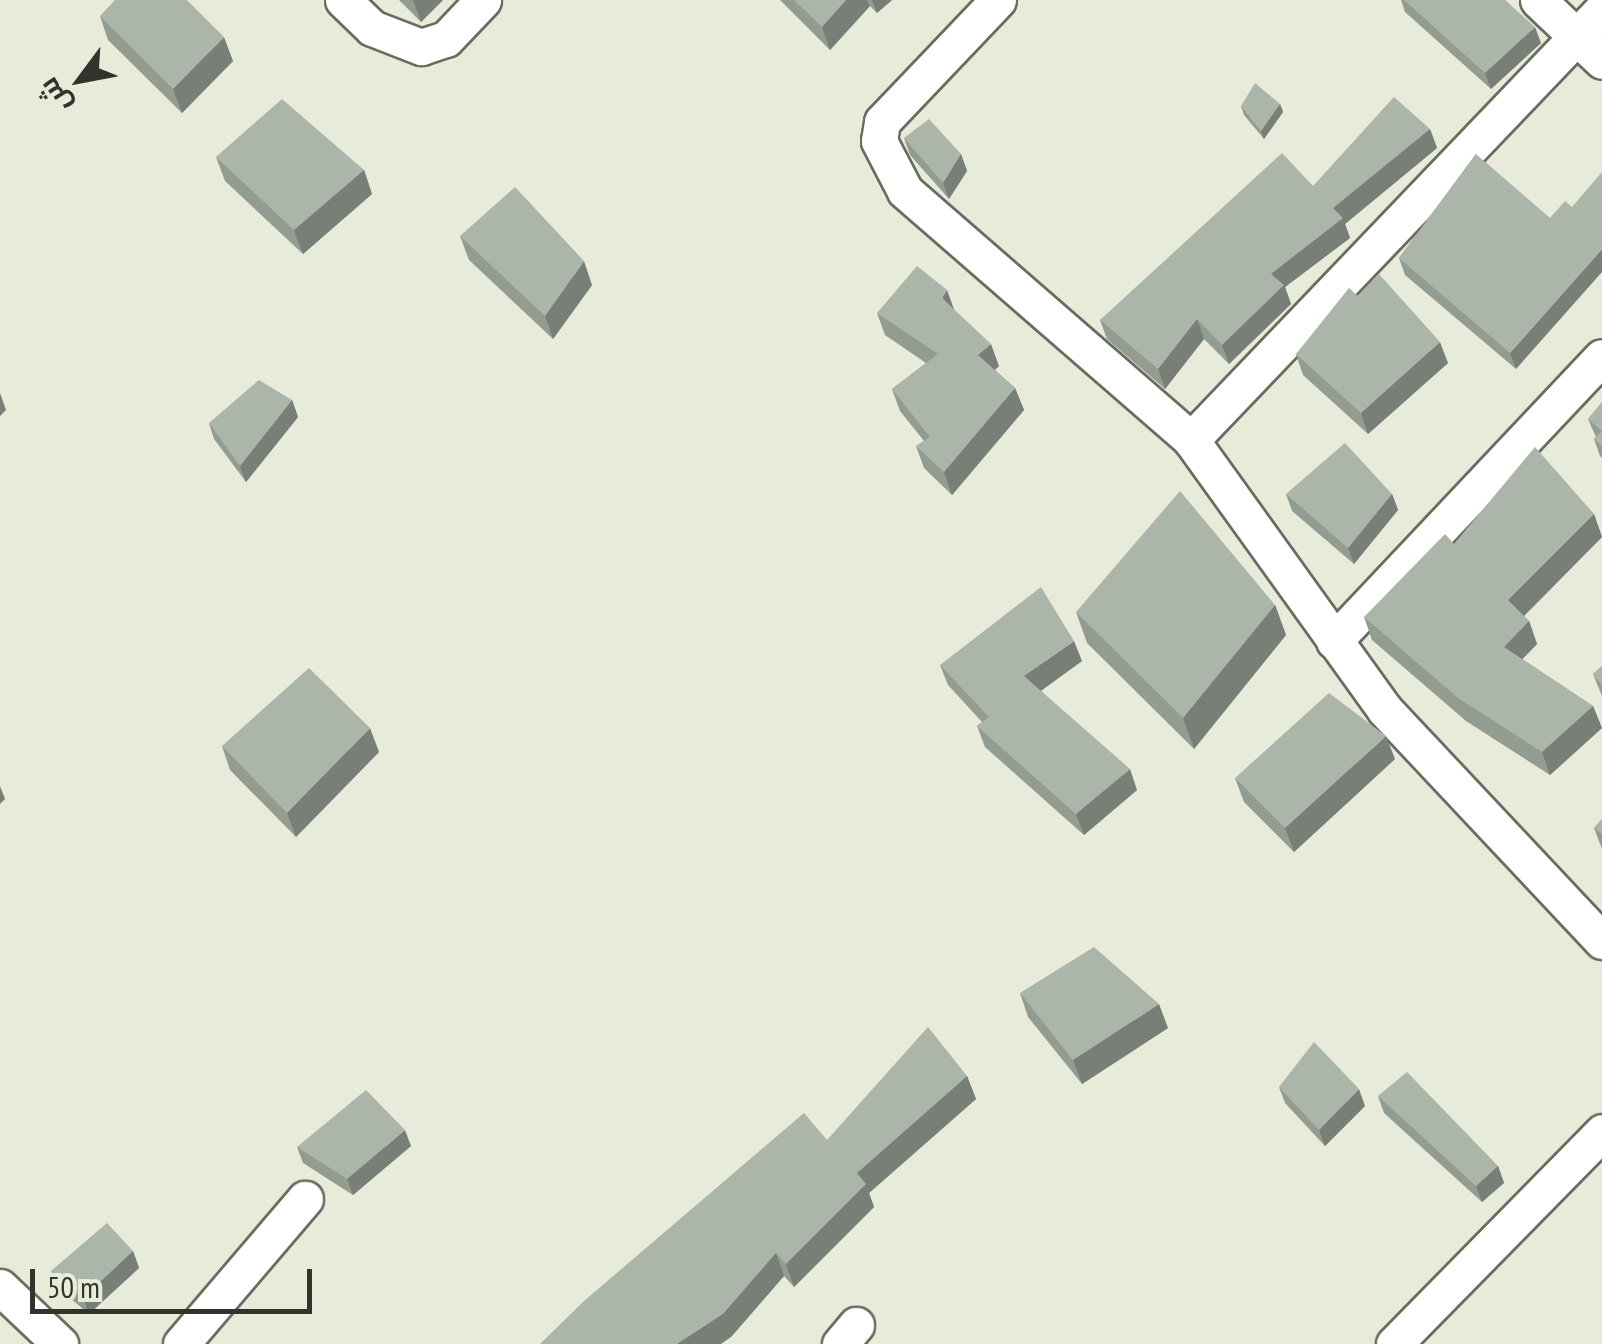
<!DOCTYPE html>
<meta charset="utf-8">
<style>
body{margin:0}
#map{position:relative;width:1602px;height:1344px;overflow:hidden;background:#e8eada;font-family:"PT Sans Narrow",Cairo,sans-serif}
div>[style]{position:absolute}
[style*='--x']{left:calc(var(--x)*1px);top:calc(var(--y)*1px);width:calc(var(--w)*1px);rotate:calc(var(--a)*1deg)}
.roads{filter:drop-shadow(2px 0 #6b6c5f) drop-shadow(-2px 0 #6b6c5f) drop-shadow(0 2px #6b6c5f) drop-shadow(0 -2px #6b6c5f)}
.street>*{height:35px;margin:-17.5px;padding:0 17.5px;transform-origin:17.5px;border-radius:17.5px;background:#fff}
.wall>*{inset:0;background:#939c91}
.shaded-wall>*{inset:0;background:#787f76}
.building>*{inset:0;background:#abb5a9}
span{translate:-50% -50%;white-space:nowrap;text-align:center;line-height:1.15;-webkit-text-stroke:8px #e8eada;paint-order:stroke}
.north{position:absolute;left:30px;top:30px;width:100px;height:100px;-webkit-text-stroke:8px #e8eada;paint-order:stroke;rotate:238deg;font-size:28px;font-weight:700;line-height:40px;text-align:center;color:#32332d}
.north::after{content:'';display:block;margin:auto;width:35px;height:45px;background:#32332d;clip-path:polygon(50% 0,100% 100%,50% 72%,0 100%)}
.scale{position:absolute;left:30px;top:1269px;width:282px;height:45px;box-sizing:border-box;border:5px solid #32332d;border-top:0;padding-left:12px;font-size:30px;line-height:35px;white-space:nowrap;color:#32332d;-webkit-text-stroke:8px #e8eada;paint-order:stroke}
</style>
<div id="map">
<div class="roads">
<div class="street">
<div style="--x:343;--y:0;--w:40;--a:44"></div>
<div style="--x:372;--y:28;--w:53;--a:21.2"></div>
<div style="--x:421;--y:47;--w:26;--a:-18"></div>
<div style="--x:446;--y:39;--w:54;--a:-46.5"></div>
<div style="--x:998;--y:0;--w:168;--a:133.6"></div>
<div style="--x:882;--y:122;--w:19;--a:99"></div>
<div style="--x:879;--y:141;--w:56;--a:62.5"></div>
<div style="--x:905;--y:191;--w:379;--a:41"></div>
<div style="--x:1538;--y:0;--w:88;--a:43.6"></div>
<div style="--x:1602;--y:10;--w:595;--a:133.71"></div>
<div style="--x:1191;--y:440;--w:332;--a:54.3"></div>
<div style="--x:1385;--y:710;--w:317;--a:46.8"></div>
<div style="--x:1334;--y:641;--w:390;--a:-46.7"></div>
<div style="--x:0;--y:1287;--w:83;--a:43.5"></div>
<div style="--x:181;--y:1344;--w:191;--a:-49.5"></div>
<div style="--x:840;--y:1344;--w:25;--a:-50"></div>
<div style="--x:1394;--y:1344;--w:297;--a:-45.5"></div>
</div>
</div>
<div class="wall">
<div style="clip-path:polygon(399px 0,443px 0,421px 22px)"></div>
<div style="clip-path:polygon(780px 0,892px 0,877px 13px,870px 6px,830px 50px)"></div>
<div style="clip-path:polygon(1401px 0,1505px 0,1541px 43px,1491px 89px,1405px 12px)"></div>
<div style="clip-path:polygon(100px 16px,233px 61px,182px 113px,108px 40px)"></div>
<div style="clip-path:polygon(1280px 104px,1283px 112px,1264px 139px,1244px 115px,1241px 106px)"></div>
<div style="clip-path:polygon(1430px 129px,1437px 148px,1345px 224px,1350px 238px,1285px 287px,1291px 304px,1229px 364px,1204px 339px,1165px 389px,1107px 339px,1100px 320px,1313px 186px)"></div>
<div style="clip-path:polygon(904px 138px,961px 154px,967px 171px,949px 199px,910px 155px)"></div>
<div style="clip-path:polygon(1476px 154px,1516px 369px,1405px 275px,1399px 258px)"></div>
<div style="clip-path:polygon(216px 157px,364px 170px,372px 194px,303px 254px,225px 181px)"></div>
<div style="clip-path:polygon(460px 236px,592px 285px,553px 339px,469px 260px)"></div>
<div style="clip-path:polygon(1358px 296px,1448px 363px,1368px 434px,1303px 375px,1296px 354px)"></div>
<div style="clip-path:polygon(954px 310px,999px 366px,995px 370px,1015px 388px,1024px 410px,952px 495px,924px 468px,916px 446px,924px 441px,900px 411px,892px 389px,926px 363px,885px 335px,877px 313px)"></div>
<div style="clip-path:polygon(292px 400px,298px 417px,246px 482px,214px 439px,209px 423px)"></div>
<div style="clip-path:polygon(1602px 402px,1602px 458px,1600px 456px,1594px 439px,1596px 437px,1588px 419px)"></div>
<div style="clip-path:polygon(1286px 494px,1392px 494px,1398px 510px,1354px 564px,1292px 511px)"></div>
<div style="clip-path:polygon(1594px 514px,1602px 537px,1524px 616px,1529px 621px,1537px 644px,1522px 659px,1593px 706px,1602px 728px,1550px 775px,1466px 721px,1372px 640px,1364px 617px)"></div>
<div style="clip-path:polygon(1275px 605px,1286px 635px,1194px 749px,1087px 643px,1076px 612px)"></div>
<div style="clip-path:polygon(1082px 661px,1041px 691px,1137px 790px,1084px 835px,985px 747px,977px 726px,982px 722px,948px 685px,940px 665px)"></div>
<div style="clip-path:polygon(1602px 666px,1602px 696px,1593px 674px)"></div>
<div style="clip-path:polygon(222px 746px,379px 752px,296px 837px,230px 770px)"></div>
<div style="clip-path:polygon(1395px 759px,1294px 852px,1244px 802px,1235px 778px)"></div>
<div style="clip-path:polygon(1602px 819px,1602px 849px,1594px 828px)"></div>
<div style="clip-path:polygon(1020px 993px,1168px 1028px,1082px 1084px,1028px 1017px)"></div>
<div style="clip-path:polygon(967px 1076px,976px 1099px,869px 1193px,874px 1207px,794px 1287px,784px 1276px,731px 1337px,827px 1140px)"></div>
<div style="clip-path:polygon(1279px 1087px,1365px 1106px,1325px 1146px,1285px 1103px)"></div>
<div style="clip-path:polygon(1378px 1096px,1498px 1166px,1504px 1183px,1482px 1202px,1384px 1113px)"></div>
<div style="clip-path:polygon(411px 1146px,353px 1195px,303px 1163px,297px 1147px)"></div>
<div style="clip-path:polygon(133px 1251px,139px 1268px,89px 1314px,57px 1287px,51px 1271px)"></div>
</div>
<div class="shaded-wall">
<div style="clip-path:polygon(413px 0,443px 0,421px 22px)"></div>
<div style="clip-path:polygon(846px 0,867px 0,870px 6px,830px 50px,822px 27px)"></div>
<div style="clip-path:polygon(872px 0,892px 0,877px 13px)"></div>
<div style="clip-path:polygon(1535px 27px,1541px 43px,1491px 89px,1485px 73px)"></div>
<div style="clip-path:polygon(224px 37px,233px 61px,182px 113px,173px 89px)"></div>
<div style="clip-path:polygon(1280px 104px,1283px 112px,1264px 139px,1261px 131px)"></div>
<div style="clip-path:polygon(1430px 129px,1437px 148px,1345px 224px,1350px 238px,1285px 287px,1291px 304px,1229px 364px,1222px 345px,1271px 274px,1333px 208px)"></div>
<div style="clip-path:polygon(961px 154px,967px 171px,949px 199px,943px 183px)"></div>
<div style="clip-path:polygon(364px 170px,372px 194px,303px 254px,294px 230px)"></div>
<div style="clip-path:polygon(1602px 249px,1602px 272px,1516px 369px,1510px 353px)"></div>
<div style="clip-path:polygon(584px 261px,592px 285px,553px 339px,545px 316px)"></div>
<div style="clip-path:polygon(947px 290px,955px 312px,942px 298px)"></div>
<div style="clip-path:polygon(1197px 319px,1204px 339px,1165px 389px,1158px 369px)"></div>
<div style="clip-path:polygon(1440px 342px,1448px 363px,1368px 434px,1361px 413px)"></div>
<div style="clip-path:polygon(991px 344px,999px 366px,986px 377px,978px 355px)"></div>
<div style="clip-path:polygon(1015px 388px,1024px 410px,952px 495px,944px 472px)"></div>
<div style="clip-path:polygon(0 393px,6px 410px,0 416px)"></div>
<div style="clip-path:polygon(292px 400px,298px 417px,246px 482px,240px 466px)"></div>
<div style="clip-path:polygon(1392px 494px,1398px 510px,1354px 564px,1348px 548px)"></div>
<div style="clip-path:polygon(1594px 514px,1602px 537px,1517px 623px,1508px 600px)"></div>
<div style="clip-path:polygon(1275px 605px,1286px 635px,1194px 749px,1183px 718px)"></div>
<div style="clip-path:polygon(1529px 621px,1537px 644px,1512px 670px,1504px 647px)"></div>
<div style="clip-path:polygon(1074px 641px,1082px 661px,1032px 697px,1024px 676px)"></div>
<div style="clip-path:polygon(1593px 706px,1602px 728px,1550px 775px,1542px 752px)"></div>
<div style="clip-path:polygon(370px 728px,379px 752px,296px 837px,287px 813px)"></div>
<div style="clip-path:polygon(1386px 736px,1395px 759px,1294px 852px,1285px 828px)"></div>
<div style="clip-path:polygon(1130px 769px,1137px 790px,1084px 835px,1076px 814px)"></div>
<div style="clip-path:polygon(0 786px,5px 799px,0 804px)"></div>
<div style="clip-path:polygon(1159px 1004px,1168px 1028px,1082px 1084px,1073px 1060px)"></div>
<div style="clip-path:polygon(967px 1076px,976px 1099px,869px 1193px,874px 1207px,794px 1287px,786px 1264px,857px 1173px)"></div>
<div style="clip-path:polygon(1359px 1089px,1365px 1106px,1325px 1146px,1319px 1130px)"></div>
<div style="clip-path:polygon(405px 1130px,411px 1146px,353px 1195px,347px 1179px)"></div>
<div style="clip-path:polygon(1498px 1166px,1504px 1183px,1482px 1202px,1476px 1186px)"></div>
<div style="clip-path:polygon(133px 1251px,139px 1268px,89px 1314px,83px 1298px)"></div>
<div style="clip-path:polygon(776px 1253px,784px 1276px,731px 1337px,721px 1344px,677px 1344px)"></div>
</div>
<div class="building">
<div style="clip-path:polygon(115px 0,187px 0,224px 37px,173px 89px,100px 16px)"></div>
<div style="clip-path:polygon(794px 0,846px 0,822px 27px)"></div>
<div style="clip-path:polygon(1404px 0,1505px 0,1535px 27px,1485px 73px)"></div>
<div style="clip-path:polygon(1255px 83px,1280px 104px,1261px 131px,1241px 106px)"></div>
<div style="clip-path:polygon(1394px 97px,1430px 129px,1333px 208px,1343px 218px,1271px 274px,1284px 285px,1222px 345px,1197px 319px,1158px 369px,1100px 320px,1282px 153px,1313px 186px)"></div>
<div style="clip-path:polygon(282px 99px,364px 170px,294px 230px,216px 157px)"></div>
<div style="clip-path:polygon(929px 119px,961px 154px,943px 183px,904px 138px)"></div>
<div style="clip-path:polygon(1476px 154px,1550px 218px,1565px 201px,1572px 207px,1602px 172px,1602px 249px,1510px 353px,1399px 258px)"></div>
<div style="clip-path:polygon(515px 187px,584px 261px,545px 316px,460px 236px)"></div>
<div style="clip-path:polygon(917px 266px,947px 290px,942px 298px,991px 344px,978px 355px,1015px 388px,944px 472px,916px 446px,930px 437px,892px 389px,938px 354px,877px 313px)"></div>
<div style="clip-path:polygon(1379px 274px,1440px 342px,1361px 413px,1296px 354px,1349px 288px,1358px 296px)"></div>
<div style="clip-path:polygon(259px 380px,292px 400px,240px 466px,209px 423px)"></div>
<div style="clip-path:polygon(1602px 402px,1602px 446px,1594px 439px,1602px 431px,1588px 419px)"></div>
<div style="clip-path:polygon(1345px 443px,1392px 494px,1348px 548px,1286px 494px)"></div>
<div style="clip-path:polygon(1535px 447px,1594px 514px,1508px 600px,1529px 621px,1504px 647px,1593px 706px,1542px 752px,1458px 698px,1364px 617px,1445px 534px,1454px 544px)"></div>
<div style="clip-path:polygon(1180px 491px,1275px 605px,1183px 718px,1076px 612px)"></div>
<div style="clip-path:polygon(1041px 587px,1074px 641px,1024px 676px,1130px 769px,1076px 814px,977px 726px,989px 717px,940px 665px)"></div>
<div style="clip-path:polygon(1602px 666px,1602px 686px,1593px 674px)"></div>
<div style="clip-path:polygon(309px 668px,370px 728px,287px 813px,222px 746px)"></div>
<div style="clip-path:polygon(1329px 693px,1386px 736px,1285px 828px,1235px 778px)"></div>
<div style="clip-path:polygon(1602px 819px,1602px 834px,1594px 828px)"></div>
<div style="clip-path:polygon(1094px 947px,1159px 1004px,1073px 1060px,1020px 993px)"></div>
<div style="clip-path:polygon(928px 1027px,967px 1076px,857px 1173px,866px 1184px,786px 1264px,776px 1253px,723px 1314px,677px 1344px,540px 1344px,584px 1301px,804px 1113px,827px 1140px)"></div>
<div style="clip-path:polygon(1314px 1042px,1359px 1089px,1319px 1130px,1279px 1087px)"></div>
<div style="clip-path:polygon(1407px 1072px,1498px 1166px,1476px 1186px,1378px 1096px)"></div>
<div style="clip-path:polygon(366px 1090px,405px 1130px,347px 1179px,297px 1147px)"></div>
<div style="clip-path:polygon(107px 1223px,133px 1251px,83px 1298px,51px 1271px)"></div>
</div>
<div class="north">ش</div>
<div class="scale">50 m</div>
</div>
